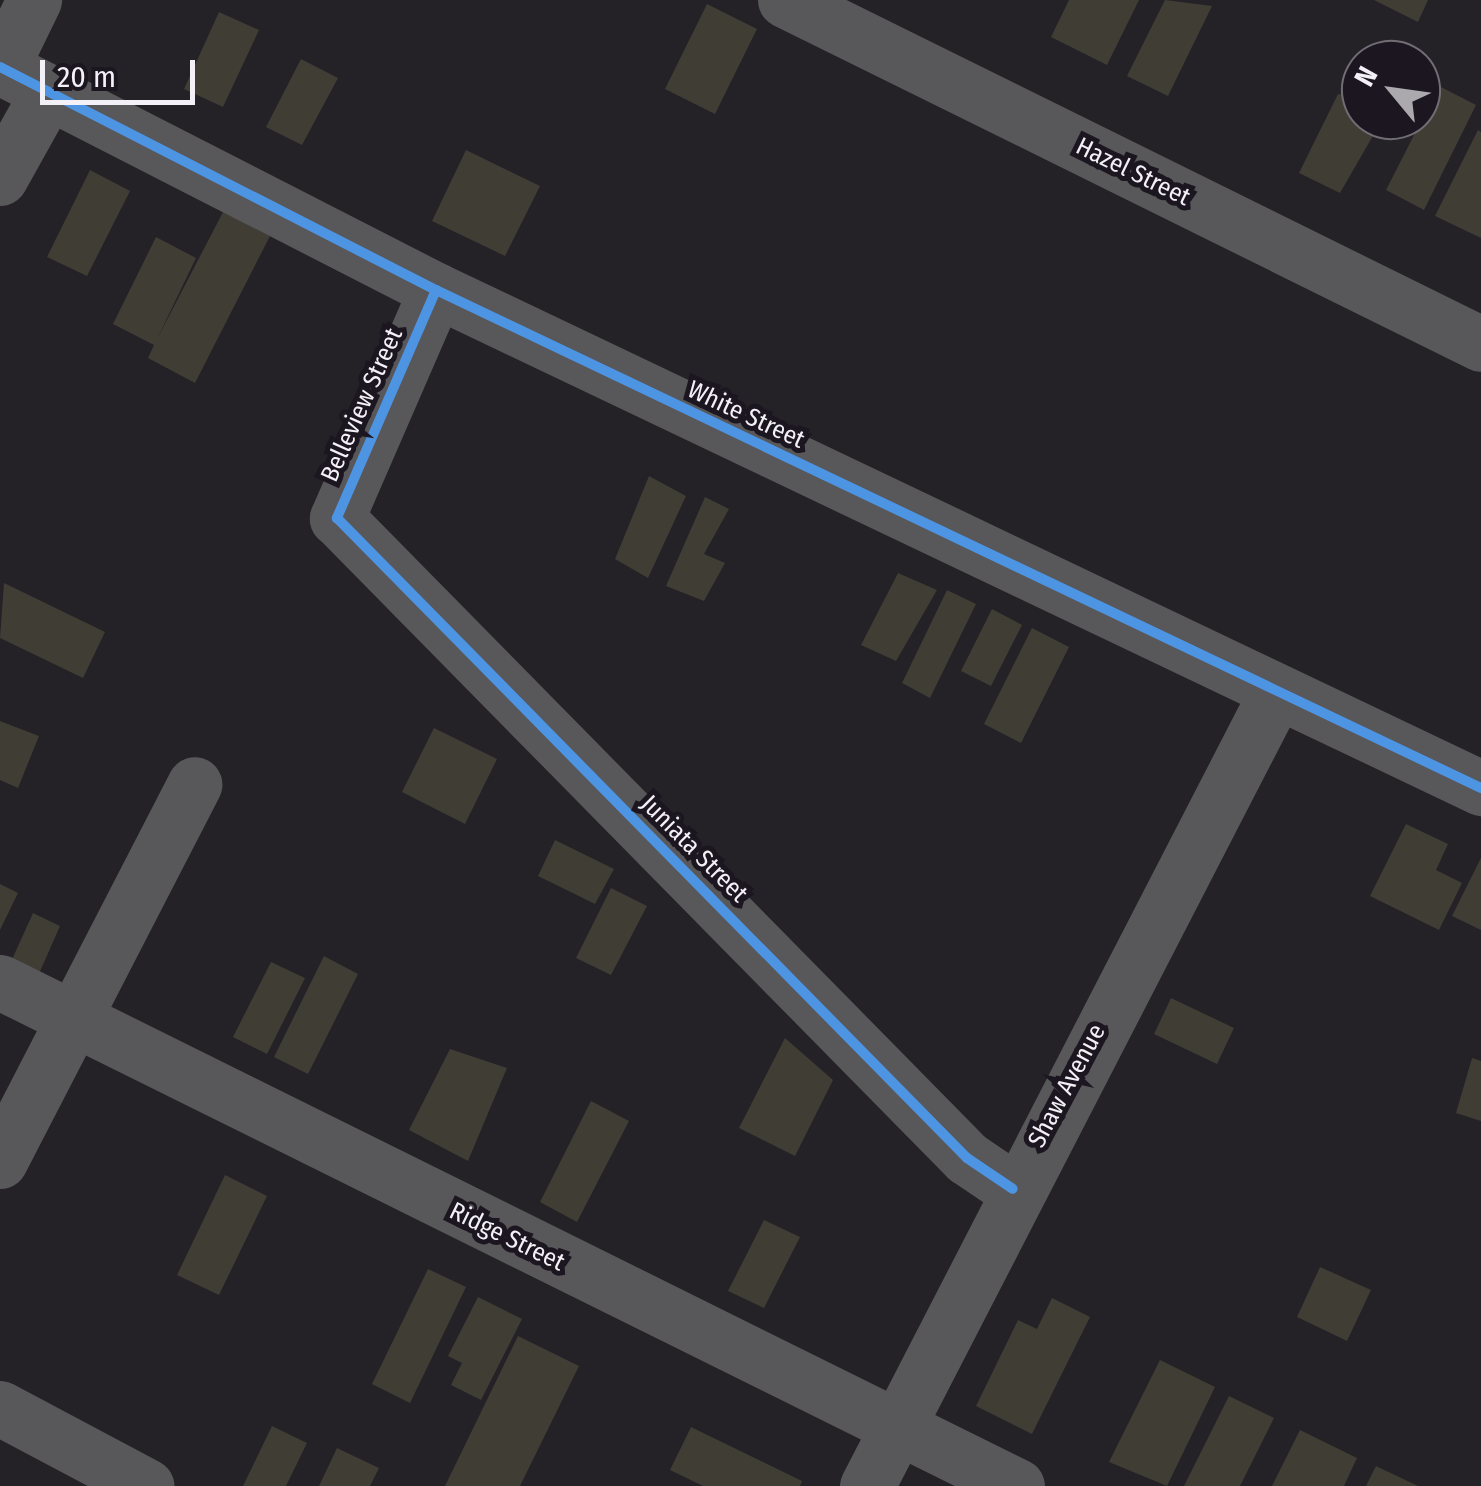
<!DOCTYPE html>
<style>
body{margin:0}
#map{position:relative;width:1481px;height:1486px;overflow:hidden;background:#242127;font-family:"Fira Sans Condensed",sans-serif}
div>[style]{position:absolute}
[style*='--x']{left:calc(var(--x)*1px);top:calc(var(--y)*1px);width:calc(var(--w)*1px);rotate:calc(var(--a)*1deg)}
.building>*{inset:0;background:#403d35}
.minor>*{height:55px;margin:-27.5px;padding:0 27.5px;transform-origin:27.5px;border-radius:27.5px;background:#585759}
.cycleway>*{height:10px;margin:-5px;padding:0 5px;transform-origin:5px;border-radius:5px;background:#4d94e3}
span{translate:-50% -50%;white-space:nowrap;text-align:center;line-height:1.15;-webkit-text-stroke:10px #1b161f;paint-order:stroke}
.street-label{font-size:25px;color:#f4f0f7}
.north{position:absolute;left:1341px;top:40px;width:100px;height:100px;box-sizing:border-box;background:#1b161f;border:2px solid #726d75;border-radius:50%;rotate:299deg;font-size:28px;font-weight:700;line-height:40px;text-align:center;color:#f4f0f7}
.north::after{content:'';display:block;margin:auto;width:35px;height:45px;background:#aba8ae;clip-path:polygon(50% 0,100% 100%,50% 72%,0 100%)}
.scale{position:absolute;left:40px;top:60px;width:155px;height:45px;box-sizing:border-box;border:5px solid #f4f0f7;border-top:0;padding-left:12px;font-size:30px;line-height:35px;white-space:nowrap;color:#f4f0f7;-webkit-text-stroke:8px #1b161f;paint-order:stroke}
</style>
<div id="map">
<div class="building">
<div style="clip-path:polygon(1069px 0,1139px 0,1107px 65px,1051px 37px)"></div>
<div style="clip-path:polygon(1165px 0,1212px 6px,1168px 96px,1127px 76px)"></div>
<div style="clip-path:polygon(1374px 0,1428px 0,1418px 22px)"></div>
<div style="clip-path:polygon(707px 4px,757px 29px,715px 114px,665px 89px)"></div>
<div style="clip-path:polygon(219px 12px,259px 30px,223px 107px,184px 89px)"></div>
<div style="clip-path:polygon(301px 59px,338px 78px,302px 145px,266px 127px)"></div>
<div style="clip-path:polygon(1439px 86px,1476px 105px,1424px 210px,1386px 190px)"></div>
<div style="clip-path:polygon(1338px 94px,1361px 98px,1361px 120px,1382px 120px,1340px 193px,1299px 173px)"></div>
<div style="clip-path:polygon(1478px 130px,1481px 132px,1481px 238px,1435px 216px)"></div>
<div style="clip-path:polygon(466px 150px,540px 186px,505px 256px,432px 221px)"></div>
<div style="clip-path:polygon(90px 170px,130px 191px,87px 276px,47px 257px)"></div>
<div style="clip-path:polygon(223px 212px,270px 236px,195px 383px,148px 358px,154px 345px,113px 324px,156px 237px,196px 258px,157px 339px)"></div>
<div style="clip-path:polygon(649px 476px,686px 496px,648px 578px,615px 559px)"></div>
<div style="clip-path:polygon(705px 497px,729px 509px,704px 554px,725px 563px,704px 601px,666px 586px)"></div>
<div style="clip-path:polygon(898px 573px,937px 590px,896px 661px,861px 645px)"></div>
<div style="clip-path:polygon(4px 583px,105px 632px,83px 678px,0 638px)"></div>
<div style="clip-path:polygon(947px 590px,976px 604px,930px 698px,902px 683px)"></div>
<div style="clip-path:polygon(992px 609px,1022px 625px,991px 686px,961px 671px)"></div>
<div style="clip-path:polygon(1032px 628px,1069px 647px,1021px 743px,984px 724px)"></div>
<div style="clip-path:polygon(0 721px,39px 736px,18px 788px,0 780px)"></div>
<div style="clip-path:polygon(434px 728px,497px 759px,465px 824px,402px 792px)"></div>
<div style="clip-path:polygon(1406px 824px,1448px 844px,1436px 870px,1462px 883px,1439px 930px,1370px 896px)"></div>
<div style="clip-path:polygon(555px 840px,614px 869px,595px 904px,538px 876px)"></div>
<div style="clip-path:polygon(1481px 858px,1481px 930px,1452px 916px)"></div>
<div style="clip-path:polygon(0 884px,18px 893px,0 930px)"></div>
<div style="clip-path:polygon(611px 888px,647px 906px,611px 975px,576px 958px)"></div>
<div style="clip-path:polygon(33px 913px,60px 926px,27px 1001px,0 986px)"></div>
<div style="clip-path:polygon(324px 956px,358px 974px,308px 1074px,274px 1057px)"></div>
<div style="clip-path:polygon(271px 962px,305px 978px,267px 1054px,233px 1037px)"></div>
<div style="clip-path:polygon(1171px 998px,1234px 1028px,1217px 1064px,1154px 1034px)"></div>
<div style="clip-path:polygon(785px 1038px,833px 1080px,795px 1156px,739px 1128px)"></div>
<div style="clip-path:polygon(450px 1049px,507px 1068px,468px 1161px,409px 1130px)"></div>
<div style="clip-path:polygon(1472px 1058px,1481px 1061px,1481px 1121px,1456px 1113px)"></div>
<div style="clip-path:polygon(591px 1101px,629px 1121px,577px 1222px,540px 1202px)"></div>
<div style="clip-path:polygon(225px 1175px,267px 1196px,219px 1295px,177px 1275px)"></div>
<div style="clip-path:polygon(764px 1220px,800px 1237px,764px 1308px,728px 1291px)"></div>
<div style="clip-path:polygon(1320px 1267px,1371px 1290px,1347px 1341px,1297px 1317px)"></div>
<div style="clip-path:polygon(428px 1269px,466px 1287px,410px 1403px,372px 1384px)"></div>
<div style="clip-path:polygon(478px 1297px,522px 1319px,481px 1400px,451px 1385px,462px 1363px,448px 1356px)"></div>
<div style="clip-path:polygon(1052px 1298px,1090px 1317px,1032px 1434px,976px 1406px,1018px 1320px,1037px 1329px)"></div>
<div style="clip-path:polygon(518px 1336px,579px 1366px,520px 1486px,445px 1486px)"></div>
<div style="clip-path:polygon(1160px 1360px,1215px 1387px,1167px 1486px,1109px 1462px)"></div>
<div style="clip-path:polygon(1229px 1396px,1274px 1418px,1240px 1486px,1184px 1486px)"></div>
<div style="clip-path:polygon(272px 1426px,307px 1443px,286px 1486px,243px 1486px)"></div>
<div style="clip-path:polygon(691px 1427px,802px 1481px,800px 1486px,703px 1486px,670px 1470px)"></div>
<div style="clip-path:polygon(1300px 1430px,1357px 1458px,1344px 1486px,1272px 1486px)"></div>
<div style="clip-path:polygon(337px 1448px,379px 1468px,370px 1486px,319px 1486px)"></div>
<div style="clip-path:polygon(1376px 1466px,1418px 1486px,1366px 1486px)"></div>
</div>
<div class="minor">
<div style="--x:785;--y:0;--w:776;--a:26.3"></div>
<div style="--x:0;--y:67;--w:490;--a:27.1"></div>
<div style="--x:436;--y:290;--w:1158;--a:25.48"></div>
<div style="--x:1;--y:68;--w:76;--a:-64.1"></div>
<div style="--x:0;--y:178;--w:98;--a:-60.8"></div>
<div style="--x:436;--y:290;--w:249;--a:113.5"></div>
<div style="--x:337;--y:518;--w:898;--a:45.45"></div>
<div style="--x:967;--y:1158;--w:55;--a:34"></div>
<div style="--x:0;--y:982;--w:1135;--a:26.36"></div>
<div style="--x:0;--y:1161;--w:424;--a:-62.7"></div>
<div style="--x:0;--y:1408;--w:166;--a:28"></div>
<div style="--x:867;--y:1486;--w:894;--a:-62.72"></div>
</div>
<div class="cycleway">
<div style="--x:0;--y:67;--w:490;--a:27.1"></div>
<div style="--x:436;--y:290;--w:1158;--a:25.48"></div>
<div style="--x:436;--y:290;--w:249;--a:113.5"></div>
<div style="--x:337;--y:518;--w:898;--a:45.45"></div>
<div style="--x:967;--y:1158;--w:55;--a:34"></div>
</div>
<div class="street-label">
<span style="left:1133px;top:172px;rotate:26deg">Hazel Street</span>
<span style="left:362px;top:405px;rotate:-66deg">Belleview Street</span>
<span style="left:746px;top:415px;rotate:25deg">White Street</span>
<span style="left:694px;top:849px;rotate:45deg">Juniata Street</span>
<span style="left:1067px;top:1086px;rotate:-62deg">Shaw Avenue</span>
<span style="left:507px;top:1237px;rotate:26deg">Ridge Street</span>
</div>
<div class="north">N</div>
<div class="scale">20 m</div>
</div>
